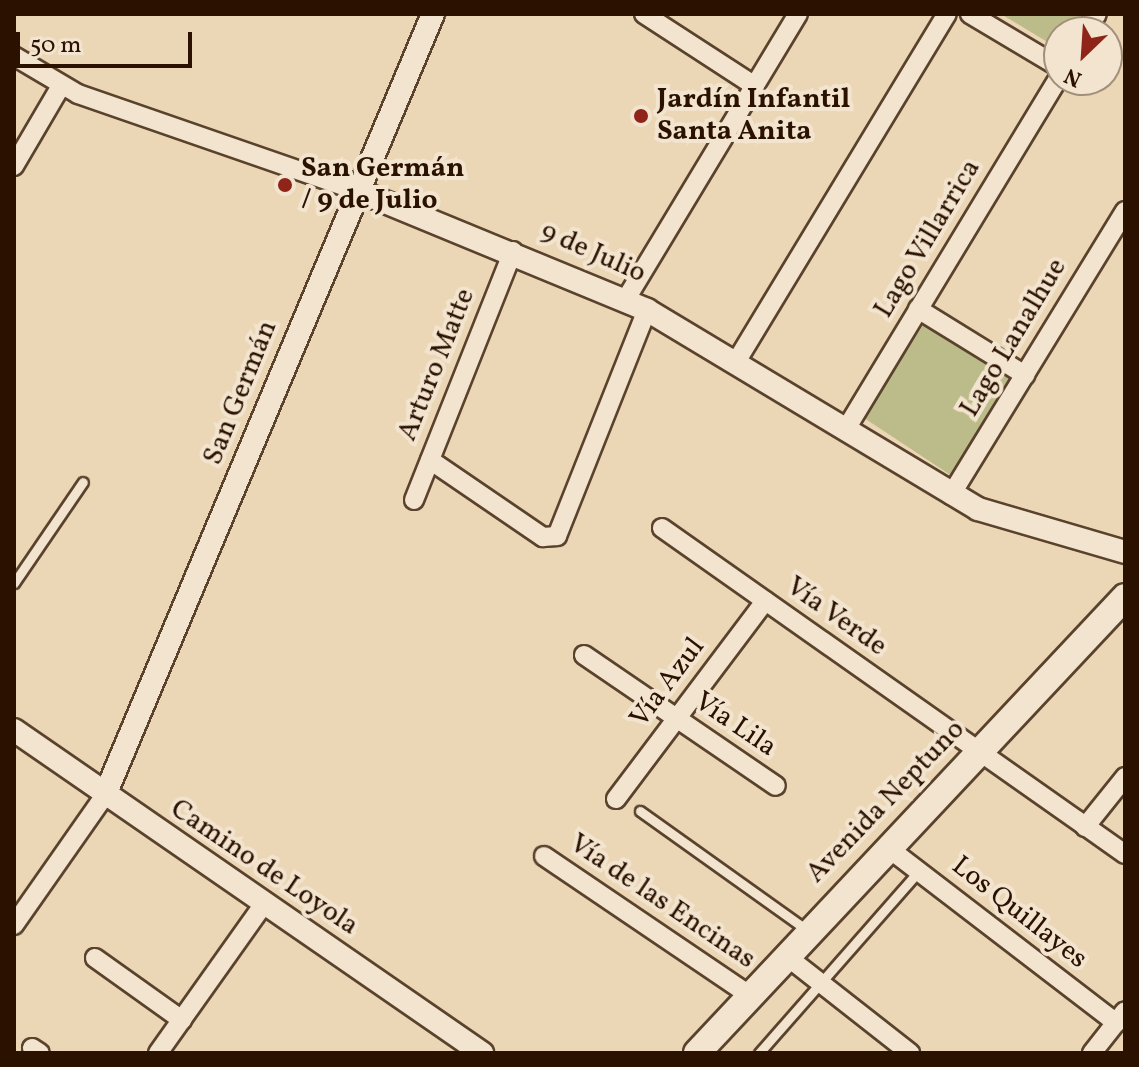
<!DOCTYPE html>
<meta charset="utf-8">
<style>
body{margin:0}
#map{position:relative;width:1139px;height:1067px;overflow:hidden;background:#ebd6b5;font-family:Vollkorn,serif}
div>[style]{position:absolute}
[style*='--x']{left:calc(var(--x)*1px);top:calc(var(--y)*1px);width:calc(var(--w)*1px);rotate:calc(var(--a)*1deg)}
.green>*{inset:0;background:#bcbc8a}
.roads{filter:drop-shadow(2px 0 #5a422d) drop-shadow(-2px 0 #5a422d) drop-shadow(0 2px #5a422d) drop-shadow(0 -2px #5a422d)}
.service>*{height:9px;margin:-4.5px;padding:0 4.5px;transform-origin:4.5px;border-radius:4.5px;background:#f2e4cf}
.minor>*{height:18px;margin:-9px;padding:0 9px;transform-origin:9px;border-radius:9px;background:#f2e4cf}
.tertiary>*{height:22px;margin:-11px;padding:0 11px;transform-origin:11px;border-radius:11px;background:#f2e4cf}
.secondary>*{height:26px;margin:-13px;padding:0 13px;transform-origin:13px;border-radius:13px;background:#f2e4cf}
.dots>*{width:22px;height:22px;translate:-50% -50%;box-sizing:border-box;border:4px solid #f2e4cf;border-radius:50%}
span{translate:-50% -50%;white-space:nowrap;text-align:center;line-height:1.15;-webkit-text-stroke:8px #f2e4cf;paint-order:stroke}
.poi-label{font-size:28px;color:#2a1100;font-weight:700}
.left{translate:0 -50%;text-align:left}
.street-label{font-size:28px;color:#2a1100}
.frame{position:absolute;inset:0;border:16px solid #2a1100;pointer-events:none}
.north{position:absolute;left:1043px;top:16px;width:80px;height:80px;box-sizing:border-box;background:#f2e4cf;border:2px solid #a2907c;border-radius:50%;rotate:205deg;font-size:22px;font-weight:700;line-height:32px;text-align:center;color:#2a1100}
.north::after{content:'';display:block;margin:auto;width:28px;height:36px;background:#8f2418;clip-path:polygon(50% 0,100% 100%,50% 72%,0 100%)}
.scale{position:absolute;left:16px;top:32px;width:176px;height:36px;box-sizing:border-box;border:4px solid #2a1100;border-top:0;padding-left:10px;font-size:24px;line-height:28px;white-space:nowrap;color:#2a1100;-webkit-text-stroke:6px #f2e4cf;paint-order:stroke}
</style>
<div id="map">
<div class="green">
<div style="clip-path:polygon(1001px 14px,1086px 14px,1075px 32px,1059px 32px,1059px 49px)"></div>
<div style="clip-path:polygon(925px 322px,1017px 378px,955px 478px,864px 418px)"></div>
</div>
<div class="roads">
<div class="service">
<div style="--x:14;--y:583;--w:122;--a:-55.7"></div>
<div style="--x:640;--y:811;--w:205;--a:35.5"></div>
<div style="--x:759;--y:1053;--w:242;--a:-48.7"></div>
</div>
<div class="minor">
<div style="--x:644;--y:14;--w:132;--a:33"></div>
<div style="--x:970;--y:14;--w:104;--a:30.8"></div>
<div style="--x:1086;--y:32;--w:21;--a:-59"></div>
<div style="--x:14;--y:56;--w:74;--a:30.7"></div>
<div style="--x:78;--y:94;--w:294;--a:19.1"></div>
<div style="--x:14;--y:166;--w:93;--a:-59.6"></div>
<div style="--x:626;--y:299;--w:333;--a:-58.9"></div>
<div style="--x:918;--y:309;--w:126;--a:31.7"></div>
<div style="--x:736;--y:362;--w:407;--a:-58.8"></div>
<div style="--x:846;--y:429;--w:411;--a:-58.8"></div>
<div style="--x:430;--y:460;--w:137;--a:34.3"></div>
<div style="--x:543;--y:537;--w:14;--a:-4"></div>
<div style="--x:557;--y:536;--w:243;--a:-68.3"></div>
<div style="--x:951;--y:495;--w:333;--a:-58.5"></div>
<div style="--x:414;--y:500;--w:268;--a:-68.3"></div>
<div style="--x:662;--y:528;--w:566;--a:35.15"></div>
<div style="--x:584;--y:655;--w:232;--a:34.3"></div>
<div style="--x:616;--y:799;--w:248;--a:-53"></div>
<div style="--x:1085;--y:827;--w:64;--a:-51.3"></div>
<div style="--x:887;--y:847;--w:289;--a:37.5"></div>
<div style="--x:544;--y:856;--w:246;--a:34.1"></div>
<div style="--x:14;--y:925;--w:159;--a:-55"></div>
<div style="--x:785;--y:955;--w:159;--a:38.1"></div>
<div style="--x:95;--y:958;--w:107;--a:35.5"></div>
<div style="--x:32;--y:1048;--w:9;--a:32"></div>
<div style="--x:158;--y:1053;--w:183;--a:-54.6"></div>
<div style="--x:1092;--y:1053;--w:53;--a:-51.8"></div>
</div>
<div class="tertiary">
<div style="--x:356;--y:190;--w:315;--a:22.4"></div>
<div style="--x:647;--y:310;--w:386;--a:31"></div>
<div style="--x:978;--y:509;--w:153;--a:16.3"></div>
<div style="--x:14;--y:730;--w:569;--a:34.61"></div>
<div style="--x:105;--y:795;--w:847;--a:-67.22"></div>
</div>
<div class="secondary">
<div style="--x:697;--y:1053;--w:625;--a:-46.81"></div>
</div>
</div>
<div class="dots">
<div style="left:641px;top:116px;background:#8f2418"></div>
<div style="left:285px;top:185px;background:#8f2418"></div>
</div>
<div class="poi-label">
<span class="left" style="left:657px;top:116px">Jardín Infantil<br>Santa Anita</span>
<span class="left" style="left:301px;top:185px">San Germán<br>/ 9 de Julio</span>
</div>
<div class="street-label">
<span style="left:928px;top:239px;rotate:-59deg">Lago Villarrica</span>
<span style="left:593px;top:253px;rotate:24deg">9 de Julio</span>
<span style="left:1014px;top:338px;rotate:-59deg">Lago Lanalhue</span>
<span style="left:437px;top:365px;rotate:-68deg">Arturo Matte</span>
<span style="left:241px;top:393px;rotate:-68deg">San Germán</span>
<span style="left:836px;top:617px;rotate:35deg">Vía Verde</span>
<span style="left:668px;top:683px;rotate:-53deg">Vía Azul</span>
<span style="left:735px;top:725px;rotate:34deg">Vía Lila</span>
<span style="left:886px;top:802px;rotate:-46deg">Avenida Neptuno</span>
<span style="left:264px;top:868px;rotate:34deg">Camino de Loyola</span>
<span style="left:662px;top:902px;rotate:34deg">Vía de las Encinas</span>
<span style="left:1019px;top:913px;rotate:38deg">Los Quillayes</span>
</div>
<div class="frame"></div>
<div class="north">N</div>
<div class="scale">50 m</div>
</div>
